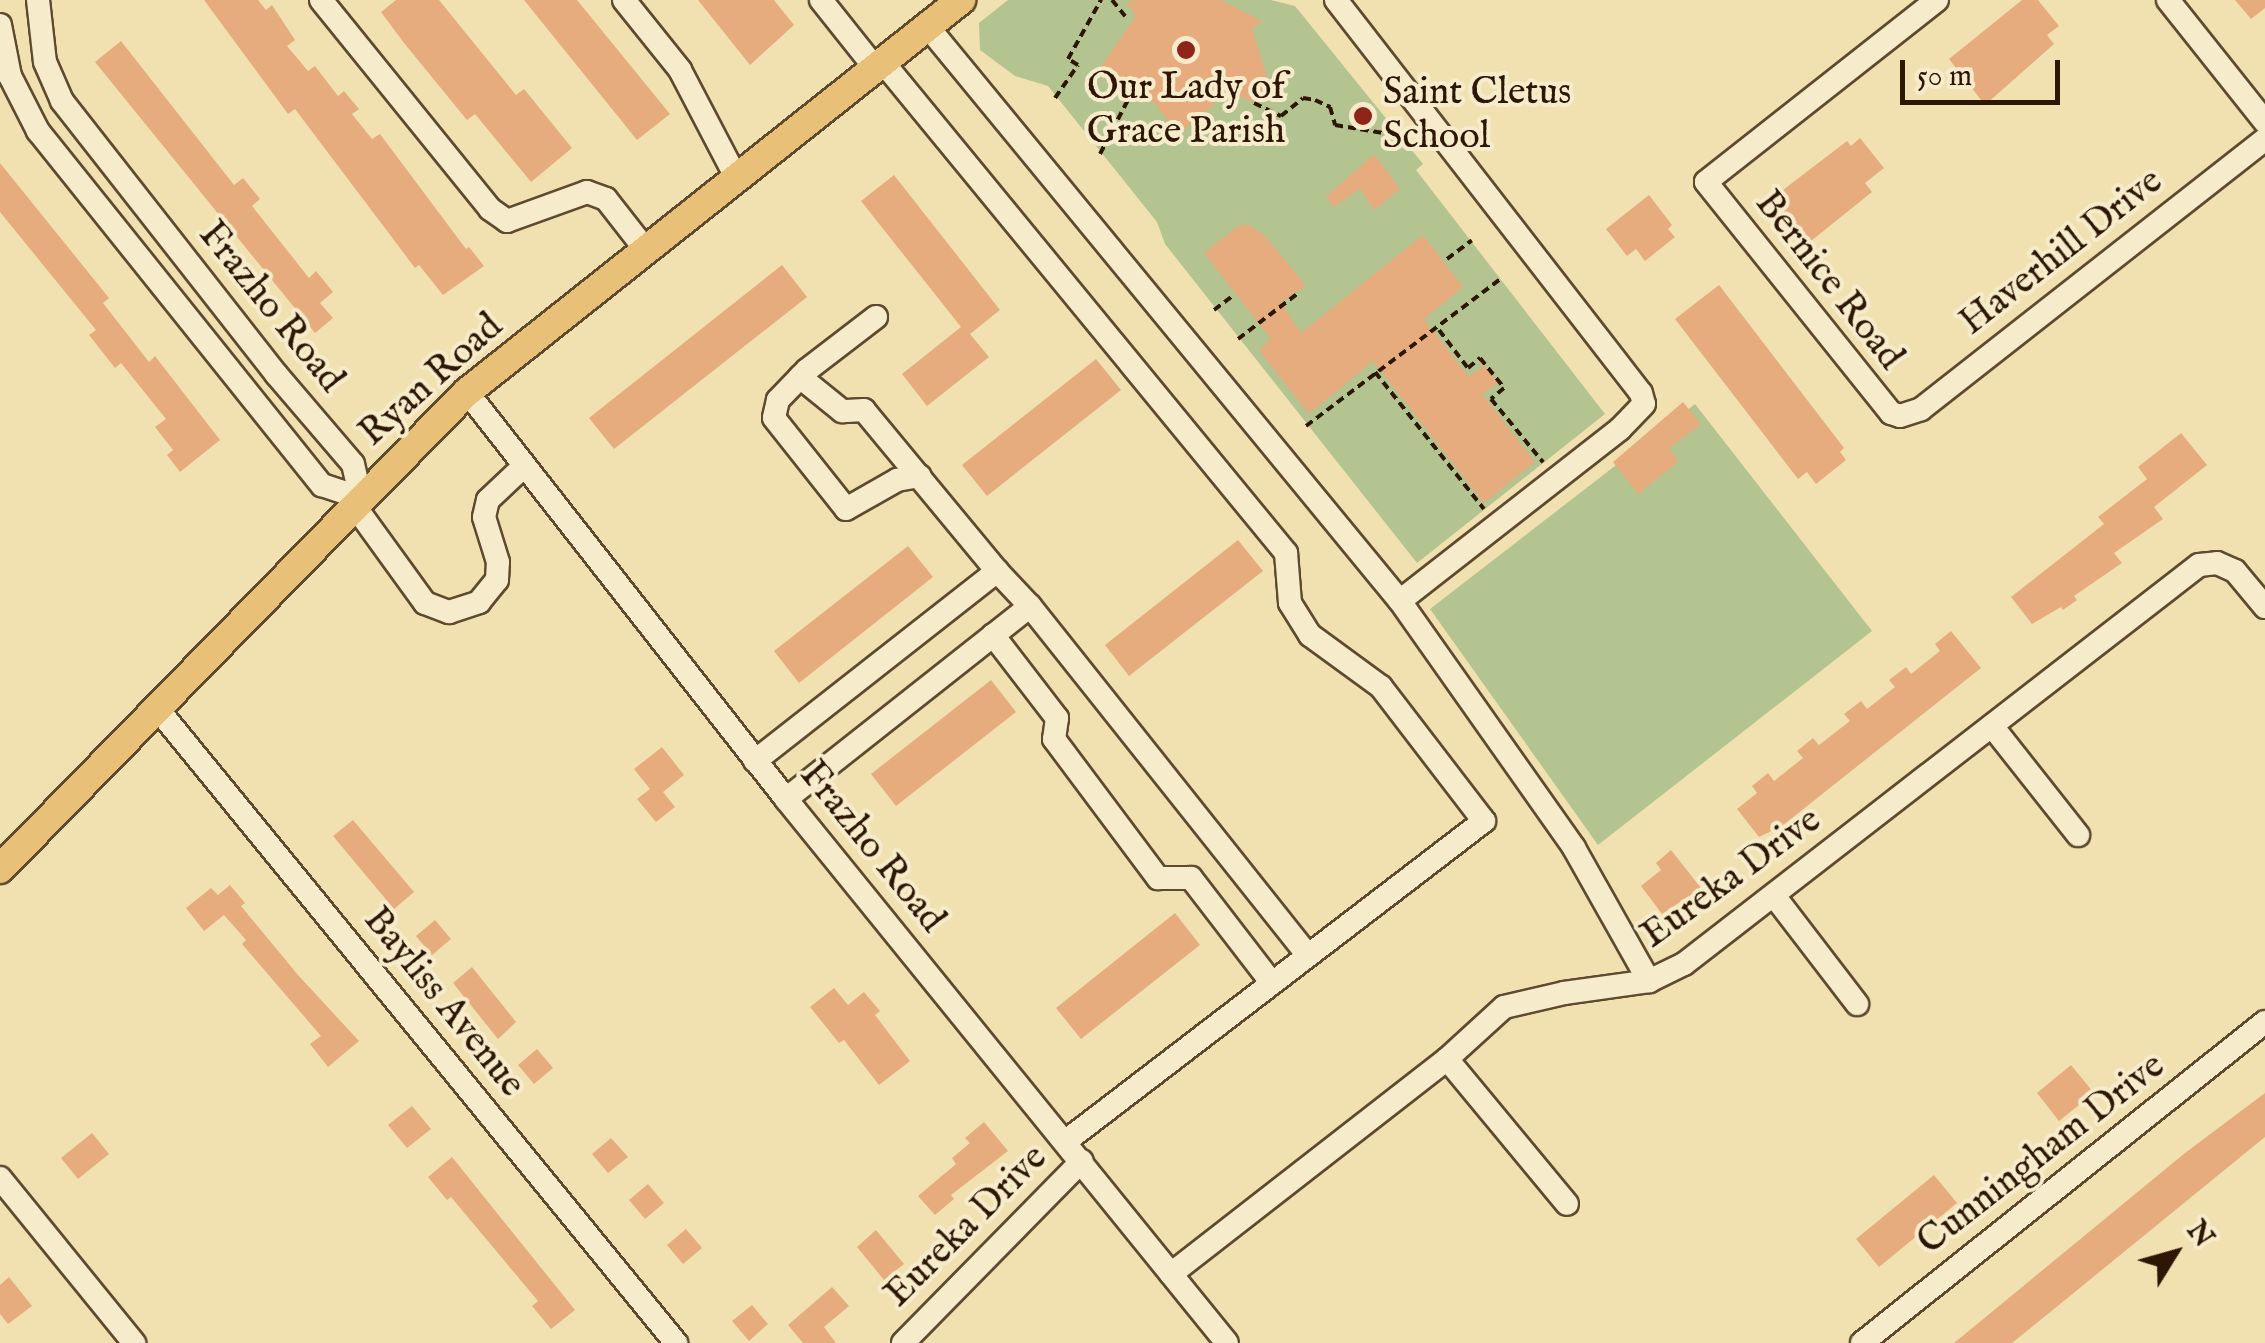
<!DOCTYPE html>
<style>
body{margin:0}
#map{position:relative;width:2265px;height:1343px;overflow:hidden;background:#f1e1b1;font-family:"IM FELL English",serif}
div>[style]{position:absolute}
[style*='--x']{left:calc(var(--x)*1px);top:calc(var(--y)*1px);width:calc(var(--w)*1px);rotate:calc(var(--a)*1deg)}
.green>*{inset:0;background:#b4c490}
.building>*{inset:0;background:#e6ac7e}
.path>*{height:4px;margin-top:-2px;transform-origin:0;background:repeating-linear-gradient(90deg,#2d1704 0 8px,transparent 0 13px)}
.roads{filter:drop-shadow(2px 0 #5e4a2f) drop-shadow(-2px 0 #5e4a2f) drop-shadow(0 2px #5e4a2f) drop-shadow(0 -2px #5e4a2f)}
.minor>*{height:22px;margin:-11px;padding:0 11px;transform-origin:11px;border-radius:11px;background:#f6eccc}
.major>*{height:28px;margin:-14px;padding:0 14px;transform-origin:14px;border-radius:14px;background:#e8c078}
.dots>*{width:28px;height:28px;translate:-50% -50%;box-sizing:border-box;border:5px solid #f6eccc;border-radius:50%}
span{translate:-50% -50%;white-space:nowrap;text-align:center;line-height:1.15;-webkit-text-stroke:8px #f6eccc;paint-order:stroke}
.poi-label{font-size:38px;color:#2d1704}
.left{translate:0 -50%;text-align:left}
.street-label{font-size:38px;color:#2d1704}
.north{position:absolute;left:2125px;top:1203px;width:100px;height:100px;-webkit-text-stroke:8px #f6eccc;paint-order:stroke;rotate:53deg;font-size:28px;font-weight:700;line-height:40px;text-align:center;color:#2d1704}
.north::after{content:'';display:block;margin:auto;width:35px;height:45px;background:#2d1704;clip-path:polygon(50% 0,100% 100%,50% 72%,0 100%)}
.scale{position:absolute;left:1900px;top:60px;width:160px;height:45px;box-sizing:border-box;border:5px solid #2d1704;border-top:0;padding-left:12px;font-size:30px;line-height:35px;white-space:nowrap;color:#2d1704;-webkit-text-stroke:8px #f6eccc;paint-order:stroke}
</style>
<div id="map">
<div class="green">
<div style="clip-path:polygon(1008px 0,1271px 0,1295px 6px,1423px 164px,1416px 170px,1605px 414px,1417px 563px,1165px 244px,1157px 222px,1048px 86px,1015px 76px,980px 50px,979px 23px)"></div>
<div style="clip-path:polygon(1695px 404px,1872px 631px,1598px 845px,1430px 609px)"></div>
</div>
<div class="building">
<div style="clip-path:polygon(204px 0,258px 0,266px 10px,272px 5px,295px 40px,287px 46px,308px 71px,315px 66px,338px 96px,344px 91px,359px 109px,352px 114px,372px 139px,380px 134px,466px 249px,469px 247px,484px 266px,443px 295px,419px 265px,415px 268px,295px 109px,288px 114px)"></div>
<div style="clip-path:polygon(396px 0,439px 0,516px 95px,524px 89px,572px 148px,531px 182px,475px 114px,467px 120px,404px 43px,381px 12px)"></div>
<div style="clip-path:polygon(524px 0,577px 0,670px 114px,637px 140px)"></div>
<div style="clip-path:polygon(698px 0,774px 0,794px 25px,750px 65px)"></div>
<div style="clip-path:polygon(1139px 0,1221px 0,1262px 21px,1252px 29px,1272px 91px,1252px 102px,1230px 91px,1179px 134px,1139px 84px,1110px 85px,1098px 71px,1136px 16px,1126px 2px)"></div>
<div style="clip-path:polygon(2022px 0,2038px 0,2059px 26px,2047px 35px,2054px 44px,1985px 105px,1949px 59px)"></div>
<div style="clip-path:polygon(2235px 0,2265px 0,2265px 8px,2251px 19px)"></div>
<div style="clip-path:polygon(121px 41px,234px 185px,243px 178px,260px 199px,252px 206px,309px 278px,316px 271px,333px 292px,320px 303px,333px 318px,315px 333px,95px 62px)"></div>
<div style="clip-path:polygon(1860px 138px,1884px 168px,1865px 183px,1872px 192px,1806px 245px,1770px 200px,1847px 141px,1851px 146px)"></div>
<div style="clip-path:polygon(1374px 154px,1400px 189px,1374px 210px,1360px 189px,1333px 207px,1326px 197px)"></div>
<div style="clip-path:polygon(0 163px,109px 298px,103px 303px,149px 362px,155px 356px,220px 440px,180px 472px,167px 455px,173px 450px,155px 427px,166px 419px,121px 363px,115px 368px,89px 335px,96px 330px,0 212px)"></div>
<div style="clip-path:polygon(894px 175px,1000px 310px,970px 334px,989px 357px,927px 406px,902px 374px,961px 327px,861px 201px)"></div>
<div style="clip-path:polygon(1649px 195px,1672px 225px,1668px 229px,1675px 237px,1645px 261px,1636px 249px,1627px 256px,1606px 229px)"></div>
<div style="clip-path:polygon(1249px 225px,1266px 237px,1306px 286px,1281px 302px,1301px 333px,1423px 235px,1463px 287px,1424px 319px,1469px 377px,1484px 365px,1498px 383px,1482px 394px,1535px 462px,1484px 503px,1373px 361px,1309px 414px,1259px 350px,1271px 339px,1204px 253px,1238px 226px)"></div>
<div style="clip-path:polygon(782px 265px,807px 297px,614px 449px,589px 418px)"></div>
<div style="clip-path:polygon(1719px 285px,1844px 448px,1840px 452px,1846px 460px,1816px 484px,1807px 472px,1798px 479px,1675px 319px)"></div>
<div style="clip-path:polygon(1096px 359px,1121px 390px,987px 496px,962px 465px)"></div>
<div style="clip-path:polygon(1683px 402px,1701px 424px,1669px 448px,1679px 461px,1638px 494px,1613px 462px)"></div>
<div style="clip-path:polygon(2181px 433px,2207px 465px,2154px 507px,2163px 519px,2114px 553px,2122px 563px,2074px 596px,2077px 600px,2063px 610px,2061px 607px,2032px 624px,2011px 597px,2104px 524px,2098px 517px,2147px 479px,2138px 467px)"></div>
<div style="clip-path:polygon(1238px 540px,1263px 571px,1129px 676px,1105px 645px)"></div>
<div style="clip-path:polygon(908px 546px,933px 577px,799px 683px,774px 651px)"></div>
<div style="clip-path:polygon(1951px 631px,1981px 668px,1782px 826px,1759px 837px,1737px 809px,1757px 793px,1752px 786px,1768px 773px,1774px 781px,1803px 758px,1797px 751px,1813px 738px,1819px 745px,1850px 721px,1844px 714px,1861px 701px,1867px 709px,1895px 687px,1889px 680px,1906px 667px,1911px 674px,1940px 651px,1935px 644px)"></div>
<div style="clip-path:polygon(991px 680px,1016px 712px,896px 806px,871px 774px)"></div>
<div style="clip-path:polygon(662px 747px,684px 775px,663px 792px,675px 807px,656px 822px,637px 799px,650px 789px,634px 769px)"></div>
<div style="clip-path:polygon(353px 820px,414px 892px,394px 909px,333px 836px)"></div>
<div style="clip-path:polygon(1671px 850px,1701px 888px,1662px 914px,1641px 886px,1661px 870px,1656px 863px)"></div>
<div style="clip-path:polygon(230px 885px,245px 903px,241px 906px,298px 975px,359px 1041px,328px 1067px,310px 1044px,321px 1036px,242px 944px,246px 940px,224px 915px,204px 931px,186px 908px,211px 888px,218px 895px)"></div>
<div style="clip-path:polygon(1175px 913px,1200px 945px,1081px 1039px,1056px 1008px)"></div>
<div style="clip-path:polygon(435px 920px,451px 939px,432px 955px,416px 936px)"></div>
<div style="clip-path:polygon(472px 967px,516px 1022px,498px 1039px,453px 983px)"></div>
<div style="clip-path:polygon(834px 988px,848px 1005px,864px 992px,880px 1011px,875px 1015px,910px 1061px,879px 1085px,844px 1040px,839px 1043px,810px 1007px)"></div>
<div style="clip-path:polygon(537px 1049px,553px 1068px,534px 1084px,518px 1065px)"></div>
<div style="clip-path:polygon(2071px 1065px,2094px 1093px,2059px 1121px,2037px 1093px)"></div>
<div style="clip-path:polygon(2265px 1093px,2265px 1137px,2038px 1322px,2012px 1343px,1954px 1343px,2185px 1153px)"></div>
<div style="clip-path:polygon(412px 1106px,431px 1129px,407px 1148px,388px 1125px)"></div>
<div style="clip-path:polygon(984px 1122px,1008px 1151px,951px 1195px,954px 1199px,935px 1215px,918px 1196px,956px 1164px,952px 1158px,970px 1143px,965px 1138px)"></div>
<div style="clip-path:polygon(92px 1133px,109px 1154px,78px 1179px,61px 1158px)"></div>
<div style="clip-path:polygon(611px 1138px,628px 1157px,608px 1173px,592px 1154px)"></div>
<div style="clip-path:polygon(452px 1157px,575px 1310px,551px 1329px,532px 1306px,538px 1301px,451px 1197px,447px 1200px,428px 1177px)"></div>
<div style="clip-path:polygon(1934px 1175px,1957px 1203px,1879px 1267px,1856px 1239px)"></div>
<div style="clip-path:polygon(648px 1184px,664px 1203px,645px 1219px,629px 1200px)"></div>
<div style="clip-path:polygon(686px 1229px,702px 1248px,683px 1264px,667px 1245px)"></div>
<div style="clip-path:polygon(876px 1230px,904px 1264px,884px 1280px,857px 1247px)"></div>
<div style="clip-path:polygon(9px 1277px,32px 1306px,8px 1324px,0 1314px,0 1285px)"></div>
<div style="clip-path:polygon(832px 1287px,849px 1306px,824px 1327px,836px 1343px,803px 1343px,788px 1325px)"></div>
<div style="clip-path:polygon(752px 1305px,768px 1324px,749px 1341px,732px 1321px)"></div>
</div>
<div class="path">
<div style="--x:1112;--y:0;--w:21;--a:51"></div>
<div style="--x:1055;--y:98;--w:40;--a:-55.1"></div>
<div style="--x:1078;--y:65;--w:12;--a:-149"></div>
<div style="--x:1068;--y:59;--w:68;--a:-60.8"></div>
<div style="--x:1254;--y:103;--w:30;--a:26"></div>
<div style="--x:1281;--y:116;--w:28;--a:-39"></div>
<div style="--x:1303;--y:98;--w:12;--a:9"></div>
<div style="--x:1315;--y:100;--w:17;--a:25"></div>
<div style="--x:1330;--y:107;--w:19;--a:74"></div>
<div style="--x:1335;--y:125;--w:55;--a:9.5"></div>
<div style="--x:1100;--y:154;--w:74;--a:-62.7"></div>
<div style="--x:1447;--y:259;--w:31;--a:-37"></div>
<div style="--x:1214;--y:310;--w:25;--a:-37"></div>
<div style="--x:1439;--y:330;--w:48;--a:52.7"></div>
<div style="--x:1468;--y:368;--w:16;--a:-40"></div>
<div style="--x:1480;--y:358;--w:38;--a:51"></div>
<div style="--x:1504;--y:388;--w:17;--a:140"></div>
<div style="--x:1491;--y:399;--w:82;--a:50.5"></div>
<div style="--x:1238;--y:339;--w:74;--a:-37.3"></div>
<div style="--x:1375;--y:372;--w:175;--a:51.5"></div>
<div style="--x:1306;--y:426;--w:246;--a:-37.1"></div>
</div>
<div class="roads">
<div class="minor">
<div style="--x:38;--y:0;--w:62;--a:83.6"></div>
<div style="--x:45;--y:62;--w:43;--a:66.4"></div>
<div style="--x:62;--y:101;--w:347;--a:51.9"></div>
<div style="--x:276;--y:374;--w:118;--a:49.5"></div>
<div style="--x:353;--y:464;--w:35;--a:77"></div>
<div style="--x:321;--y:0;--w:269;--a:51"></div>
<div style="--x:490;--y:209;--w:21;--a:35"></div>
<div style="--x:507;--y:221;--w:85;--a:-19.9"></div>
<div style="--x:587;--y:192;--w:20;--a:20"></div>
<div style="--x:606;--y:199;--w:63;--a:52"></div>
<div style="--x:624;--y:0;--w:90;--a:51.3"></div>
<div style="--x:680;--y:70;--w:121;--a:62.4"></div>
<div style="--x:821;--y:0;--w:87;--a:51.5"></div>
<div style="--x:1336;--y:0;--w:497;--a:52.2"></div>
<div style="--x:1641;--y:393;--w:11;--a:75"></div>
<div style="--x:1644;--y:404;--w:35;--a:134"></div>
<div style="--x:1620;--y:429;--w:279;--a:142"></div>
<div style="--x:1937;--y:0;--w:294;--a:141.8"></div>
<div style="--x:1706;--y:182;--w:296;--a:51.3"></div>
<div style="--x:1891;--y:413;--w:9;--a:18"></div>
<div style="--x:1900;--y:416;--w:22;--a:-18"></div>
<div style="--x:1921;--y:409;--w:437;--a:-38.1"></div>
<div style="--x:2168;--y:0;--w:156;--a:51.5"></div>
<div style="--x:0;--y:25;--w:52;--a:78.9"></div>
<div style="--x:10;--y:76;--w:62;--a:63"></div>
<div style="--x:38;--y:131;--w:454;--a:51.3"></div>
<div style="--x:322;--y:485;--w:41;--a:18.4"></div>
<div style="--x:928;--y:27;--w:743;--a:50.57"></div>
<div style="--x:1400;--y:601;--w:302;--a:54.8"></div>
<div style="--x:1574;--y:848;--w:153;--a:60.6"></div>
<div style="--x:882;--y:61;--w:637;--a:50.61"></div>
<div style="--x:1286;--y:553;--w:50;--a:85.4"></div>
<div style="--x:1290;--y:603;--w:38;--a:58"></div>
<div style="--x:1310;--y:635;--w:88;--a:36.2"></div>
<div style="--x:1381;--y:687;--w:169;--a:52.5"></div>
<div style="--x:1484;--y:821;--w:526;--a:142.56"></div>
<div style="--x:876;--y:317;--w:87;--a:142.5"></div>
<div style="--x:807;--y:370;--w:42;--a:134"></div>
<div style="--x:778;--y:400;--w:18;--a:103"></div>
<div style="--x:774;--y:418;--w:116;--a:51.6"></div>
<div style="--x:846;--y:509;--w:59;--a:-29.6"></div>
<div style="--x:897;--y:480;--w:23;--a:-10"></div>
<div style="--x:467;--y:392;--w:517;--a:51.91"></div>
<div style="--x:786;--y:799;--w:700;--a:50.97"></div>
<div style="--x:354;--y:505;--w:121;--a:54.1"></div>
<div style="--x:425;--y:603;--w:26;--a:21"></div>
<div style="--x:449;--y:612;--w:32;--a:-18"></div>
<div style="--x:479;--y:602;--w:28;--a:-51"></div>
<div style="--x:497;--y:580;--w:18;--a:-87"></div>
<div style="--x:498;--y:562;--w:47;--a:-107.3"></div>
<div style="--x:484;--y:517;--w:17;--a:-77"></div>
<div style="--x:488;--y:500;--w:50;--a:-43.4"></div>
<div style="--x:997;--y:571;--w:48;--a:46.7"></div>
<div style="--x:993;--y:635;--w:105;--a:52.4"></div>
<div style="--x:1057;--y:718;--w:21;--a:98"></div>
<div style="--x:1054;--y:739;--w:174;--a:53.2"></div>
<div style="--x:1158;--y:878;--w:33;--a:0"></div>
<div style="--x:1191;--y:878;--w:131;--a:52.4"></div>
<div style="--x:156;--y:707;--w:822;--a:50.73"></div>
<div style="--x:1992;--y:726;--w:139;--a:51.7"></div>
<div style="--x:755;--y:761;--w:308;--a:-38.1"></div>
<div style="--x:997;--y:571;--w:209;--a:-129.6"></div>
<div style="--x:864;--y:410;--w:22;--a:177"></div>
<div style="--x:842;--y:411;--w:54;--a:-141"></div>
<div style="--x:786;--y:799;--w:311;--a:-38.3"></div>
<div style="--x:1030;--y:606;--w:446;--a:51.5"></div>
<div style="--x:1775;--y:897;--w:135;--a:52.5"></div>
<div style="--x:1447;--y:1059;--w:188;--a:50.4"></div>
<div style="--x:0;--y:1178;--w:213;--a:50.9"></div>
<div style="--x:1171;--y:1274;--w:350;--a:-37.9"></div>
<div style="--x:1447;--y:1059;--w:77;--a:-42.4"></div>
<div style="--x:1504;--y:1007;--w:62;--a:-13.1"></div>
<div style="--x:1564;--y:993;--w:86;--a:-8"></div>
<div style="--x:1649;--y:981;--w:39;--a:-26"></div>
<div style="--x:1684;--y:964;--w:651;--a:-37.77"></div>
<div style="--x:2199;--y:565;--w:18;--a:-6"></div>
<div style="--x:2217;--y:563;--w:20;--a:24"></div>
<div style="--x:2235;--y:571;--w:47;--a:50.2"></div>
<div style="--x:903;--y:1343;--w:255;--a:-45.5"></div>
<div style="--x:1862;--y:1343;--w:515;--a:-38.54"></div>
</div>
<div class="major">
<div style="--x:0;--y:869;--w:668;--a:-45.61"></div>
<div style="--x:467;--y:392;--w:631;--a:-38.43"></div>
</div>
</div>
<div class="dots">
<div style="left:1186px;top:50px;background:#8f2418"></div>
<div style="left:1363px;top:116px;background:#8f2418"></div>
</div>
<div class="poi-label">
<span style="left:1186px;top:111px">Our Lady of<br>Grace Parish</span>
<span class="left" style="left:1383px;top:116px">Saint Cletus<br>School</span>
</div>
<div class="street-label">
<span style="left:2062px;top:253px;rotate:-38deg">Haverhill Drive</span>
<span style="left:1828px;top:281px;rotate:52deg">Bernice Road</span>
<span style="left:270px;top:308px;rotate:51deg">Frazho Road</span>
<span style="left:432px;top:381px;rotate:-42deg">Ryan Road</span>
<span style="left:871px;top:848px;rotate:51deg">Frazho Road</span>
<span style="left:1732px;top:879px;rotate:-36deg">Eureka Drive</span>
<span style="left:443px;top:1003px;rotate:51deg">Bayliss Avenue</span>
<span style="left:2042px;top:1155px;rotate:-38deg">Cunningham Drive</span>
<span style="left:967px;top:1227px;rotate:-45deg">Eureka Drive</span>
</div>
<div class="north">N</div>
<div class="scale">50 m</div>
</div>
